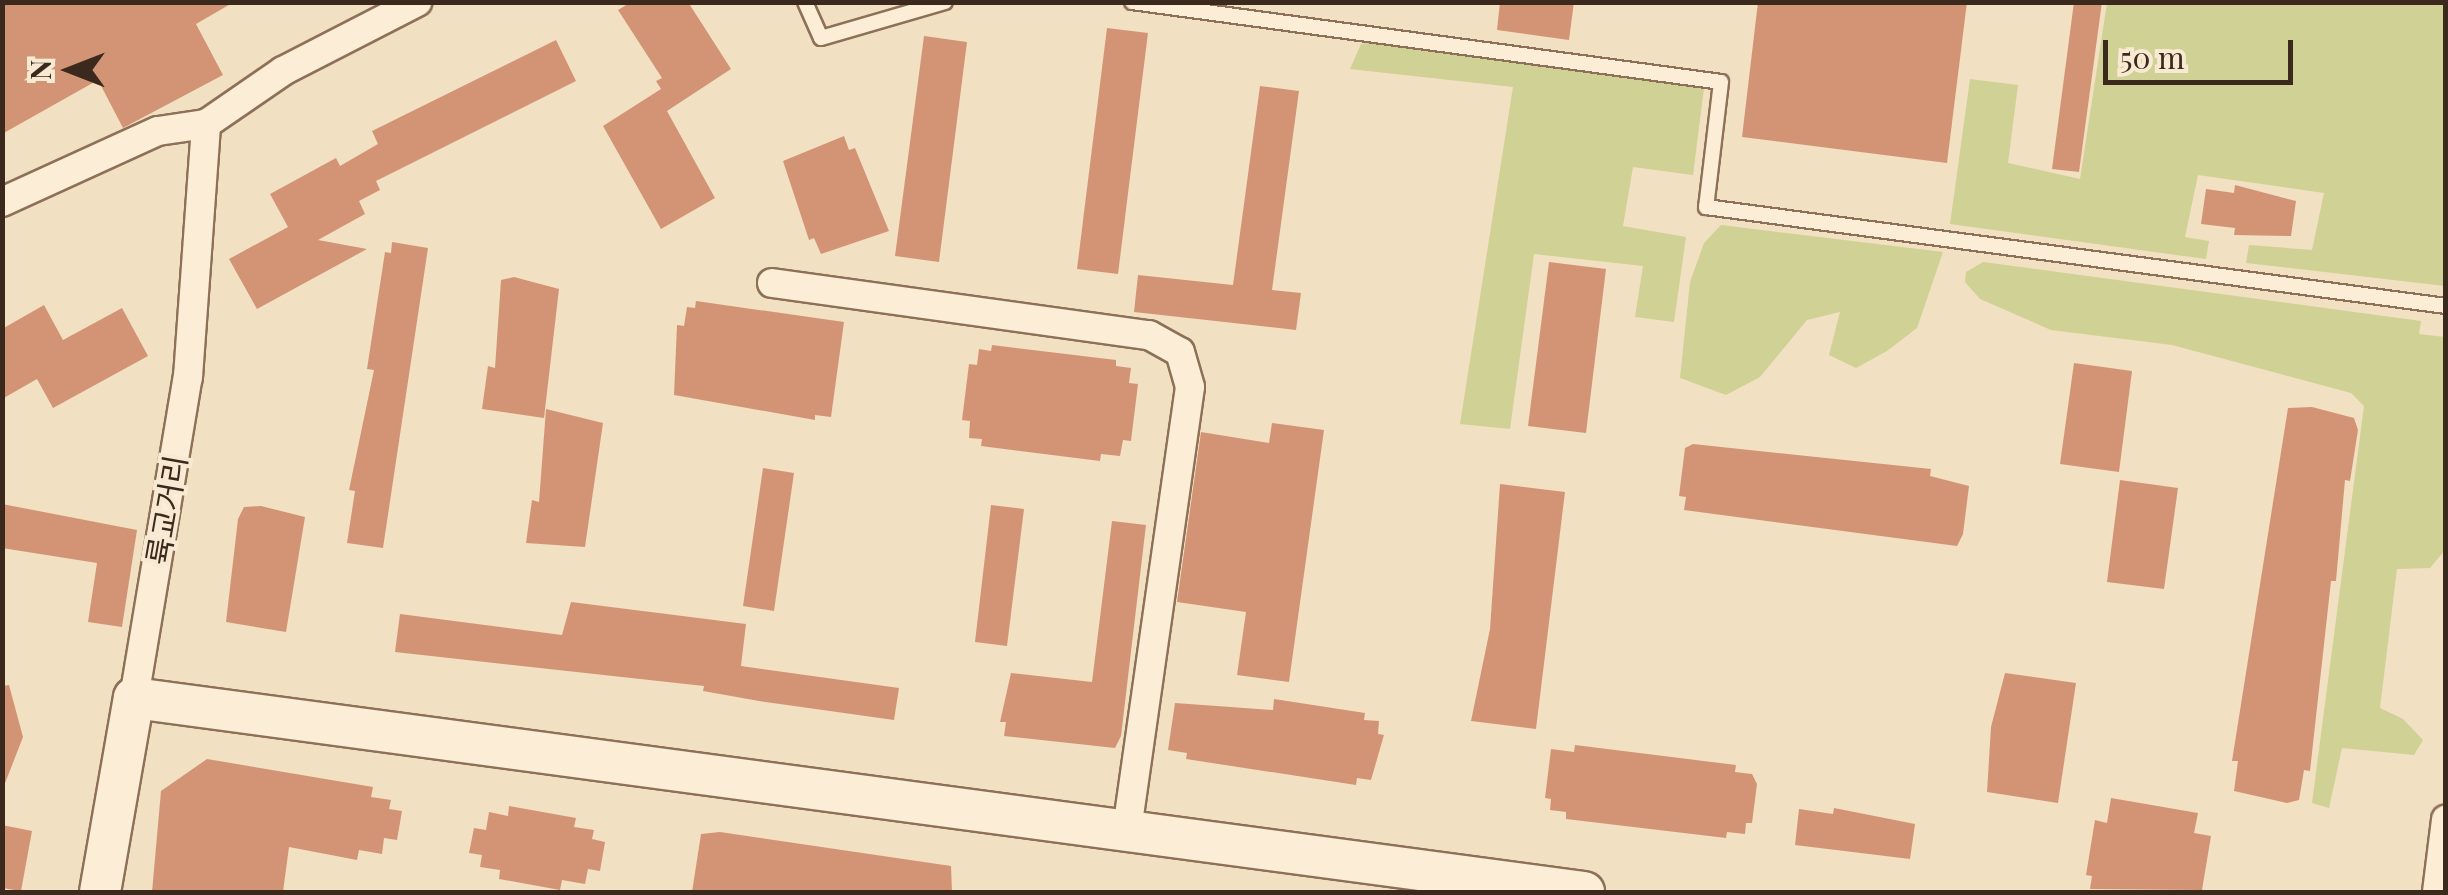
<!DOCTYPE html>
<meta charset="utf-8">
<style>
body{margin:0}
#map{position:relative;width:2448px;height:895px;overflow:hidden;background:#f2e0c2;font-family:"Playfair Display","Noto Sans KR",serif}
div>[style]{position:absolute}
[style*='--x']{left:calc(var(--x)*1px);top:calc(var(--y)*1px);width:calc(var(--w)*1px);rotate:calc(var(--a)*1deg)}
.green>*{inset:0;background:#cfd195}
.building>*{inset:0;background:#d39475}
.roads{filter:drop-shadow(2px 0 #8d7057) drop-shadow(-2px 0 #8d7057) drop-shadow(0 2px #8d7057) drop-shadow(0 -2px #8d7057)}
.lane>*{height:14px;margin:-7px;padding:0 7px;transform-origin:7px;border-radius:7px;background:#fcedd6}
.street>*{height:28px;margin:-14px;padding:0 14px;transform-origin:14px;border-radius:14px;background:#fcedd6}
.secondary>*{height:40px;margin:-20px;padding:0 20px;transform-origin:20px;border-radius:20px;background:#fcedd6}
span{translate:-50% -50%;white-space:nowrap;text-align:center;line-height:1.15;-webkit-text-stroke:8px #f8ead2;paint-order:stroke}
.street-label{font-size:30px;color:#3c291d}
.frame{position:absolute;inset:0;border:5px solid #3c291d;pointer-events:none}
.north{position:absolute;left:20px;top:20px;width:100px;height:100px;-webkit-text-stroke:8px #f8ead2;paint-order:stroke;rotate:270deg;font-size:28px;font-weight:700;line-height:40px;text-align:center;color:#3c291d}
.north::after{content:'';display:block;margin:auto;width:35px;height:45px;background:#3c291d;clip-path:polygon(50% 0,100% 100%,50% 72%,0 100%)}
.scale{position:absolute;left:2103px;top:40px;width:190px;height:45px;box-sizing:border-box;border:5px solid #3c291d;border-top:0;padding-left:12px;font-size:30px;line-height:35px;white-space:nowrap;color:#3c291d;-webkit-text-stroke:8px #f8ead2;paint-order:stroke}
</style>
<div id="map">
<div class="green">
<div style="clip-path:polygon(2107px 3px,2445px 3px,2445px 286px,2246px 263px,2249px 245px,2312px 250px,2324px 193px,2198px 175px,2185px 237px,2209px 241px,2206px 259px,1950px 224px,1970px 79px,2018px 85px,2008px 163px,2080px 179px)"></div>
<div style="clip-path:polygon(1374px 42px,1704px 88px,1693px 175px,1633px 167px,1623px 226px,1686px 237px,1674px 322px,1635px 317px,1643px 266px,1534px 254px,1510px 429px,1460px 424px,1513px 87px,1350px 69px,1361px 44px)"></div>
<div style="clip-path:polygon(1721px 225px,1943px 252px,1917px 328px,1887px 351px,1856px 368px,1829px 355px,1840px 312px,1807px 320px,1760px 377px,1726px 395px,1680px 378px,1690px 282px,1704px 243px)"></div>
<div style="clip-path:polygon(1983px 262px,2421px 321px,2419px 334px,2445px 337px,2445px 550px,2430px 568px,2397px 569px,2380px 708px,2403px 719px,2423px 740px,2414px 755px,2342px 748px,2329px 808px,2312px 803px,2364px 406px,2351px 393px,2172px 345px,2051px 330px,1980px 299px,1965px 282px,1966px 272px)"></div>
</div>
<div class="building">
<div style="clip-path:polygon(2px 2px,234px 2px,196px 24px,223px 75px,123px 128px,98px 80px,2px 134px)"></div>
<div style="clip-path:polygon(631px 2px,688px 2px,731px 69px,667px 111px,715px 198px,661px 229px,603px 126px,661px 89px,656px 81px,662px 78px,618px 10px)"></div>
<div style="clip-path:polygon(1500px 2px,1574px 2px,1569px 40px,1497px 30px)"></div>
<div style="clip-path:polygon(1758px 2px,1967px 2px,1947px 163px,1742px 137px)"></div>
<div style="clip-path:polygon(2074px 2px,2102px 2px,2079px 172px,2052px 169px)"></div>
<div style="clip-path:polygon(1107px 28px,1148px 33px,1118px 274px,1077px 269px)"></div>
<div style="clip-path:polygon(924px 36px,967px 42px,939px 262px,895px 256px)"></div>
<div style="clip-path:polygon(556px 40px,576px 81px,376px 181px,380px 190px,359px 201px,365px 214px,318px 240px,367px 249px,257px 309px,229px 259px,288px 227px,270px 194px,336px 158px,340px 166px,378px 144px,372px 131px)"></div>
<div style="clip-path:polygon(1260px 86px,1299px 91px,1272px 290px,1301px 293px,1296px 330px,1134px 312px,1138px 275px,1233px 285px)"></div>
<div style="clip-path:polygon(844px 136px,849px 150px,855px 148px,889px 231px,821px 254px,814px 238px,809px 240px,783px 161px)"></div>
<div style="clip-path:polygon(2235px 185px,2296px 201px,2291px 236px,2234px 235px,2235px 228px,2201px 224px,2206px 189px,2234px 193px)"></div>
<div style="clip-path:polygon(392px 242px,428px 248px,383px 548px,347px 543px,355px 491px,349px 490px,374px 370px,367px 369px,385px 252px,391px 253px)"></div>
<div style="clip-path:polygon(1549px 262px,1606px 269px,1586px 433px,1528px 426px)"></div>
<div style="clip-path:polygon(514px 277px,559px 289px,544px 418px,482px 409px,488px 366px,495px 368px,501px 280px)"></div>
<div style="clip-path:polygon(696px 301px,844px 322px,831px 417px,815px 415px,815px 420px,674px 395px,677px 325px,684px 326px,687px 307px,695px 308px)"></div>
<div style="clip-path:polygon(44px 305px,63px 340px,122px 308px,148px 356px,53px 408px,37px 379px,2px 399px,2px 329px)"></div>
<div style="clip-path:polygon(992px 345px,1116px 360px,1116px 366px,1131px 368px,1129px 383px,1138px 384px,1131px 441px,1123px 440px,1120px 456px,1101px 454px,1100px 461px,981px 446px,982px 439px,969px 438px,970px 421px,962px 420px,969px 364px,977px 365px,979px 349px,991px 351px)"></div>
<div style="clip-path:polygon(2074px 363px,2132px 371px,2119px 472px,2060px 464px)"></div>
<div style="clip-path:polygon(2312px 407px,2354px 418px,2358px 430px,2350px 481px,2345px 480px,2336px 581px,2331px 581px,2310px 771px,2304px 770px,2299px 800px,2287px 803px,2234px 791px,2238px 761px,2232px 761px,2288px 408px)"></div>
<div style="clip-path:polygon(546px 409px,603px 423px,585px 547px,526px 543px,532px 500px,539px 502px)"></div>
<div style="clip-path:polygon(1272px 423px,1324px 430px,1289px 682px,1237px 675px,1246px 612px,1177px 602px,1201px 432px,1269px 443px)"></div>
<div style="clip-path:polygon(1693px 444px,1931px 469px,1930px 476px,1969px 486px,1963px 534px,1957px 546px,1684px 510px,1686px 497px,1679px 496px,1685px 448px)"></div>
<div style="clip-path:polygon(763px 468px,794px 473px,774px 611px,743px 606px)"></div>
<div style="clip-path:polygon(2120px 480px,2178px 488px,2164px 589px,2107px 582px)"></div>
<div style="clip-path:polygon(1500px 484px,1565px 492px,1536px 729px,1471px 721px,1490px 629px)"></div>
<div style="clip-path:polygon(2px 504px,137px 530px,122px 627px,88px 622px,97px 563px,2px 548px)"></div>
<div style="clip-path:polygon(991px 505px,1024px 509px,1007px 646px,975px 642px)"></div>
<div style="clip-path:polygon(261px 506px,305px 517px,286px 632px,226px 622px,238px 519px,244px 507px)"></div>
<div style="clip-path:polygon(1112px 521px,1146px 525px,1121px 736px,1115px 748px,1004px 736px,1006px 722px,1000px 722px,1011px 673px,1092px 682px)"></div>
<div style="clip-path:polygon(571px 602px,746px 624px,741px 666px,899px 688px,894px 720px,759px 701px,703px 691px,704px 686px,395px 652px,400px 614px,562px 635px)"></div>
<div style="clip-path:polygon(2005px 673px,2076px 683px,2058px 803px,1987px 792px,1991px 727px)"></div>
<div style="clip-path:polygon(9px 685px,23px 737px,2px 791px,2px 686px)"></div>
<div style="clip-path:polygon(1274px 699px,1365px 713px,1364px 720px,1379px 721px,1378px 734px,1384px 735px,1371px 780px,1357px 778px,1356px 785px,1186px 759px,1187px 753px,1168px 750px,1175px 703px,1273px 710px)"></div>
<div style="clip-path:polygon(1575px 745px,1736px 765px,1735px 772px,1752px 774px,1757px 784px,1752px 823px,1746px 823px,1745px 834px,1727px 832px,1726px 838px,1566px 819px,1566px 812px,1550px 810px,1551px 799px,1545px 798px,1551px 749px,1574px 752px)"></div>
<div style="clip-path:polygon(207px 759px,373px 787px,371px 797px,391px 800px,389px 809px,402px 811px,397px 840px,384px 838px,382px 854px,359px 850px,357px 860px,289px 847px,283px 892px,152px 892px,161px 791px)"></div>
<div style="clip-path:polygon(2111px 798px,2198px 813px,2194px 833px,2211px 836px,2202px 890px,2090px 889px,2092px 876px,2086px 875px,2095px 820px,2107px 823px)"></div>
<div style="clip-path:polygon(509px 806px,576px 818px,574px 827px,594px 830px,592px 839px,605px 842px,600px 871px,588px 869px,585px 884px,562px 880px,560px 890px,499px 879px,500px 870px,480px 867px,482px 855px,469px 853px,474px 828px,486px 830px,489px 812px,508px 816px)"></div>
<div style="clip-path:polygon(1834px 808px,1915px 824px,1910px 859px,1795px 845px,1799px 809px,1833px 814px)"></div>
<div style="clip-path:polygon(2px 825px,32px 831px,21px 891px,2px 888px)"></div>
<div style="clip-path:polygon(720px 832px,951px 866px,952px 892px,692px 892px,701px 834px)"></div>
</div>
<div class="roads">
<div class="lane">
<div style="--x:805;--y:2;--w:39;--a:66"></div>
<div style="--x:821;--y:38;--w:129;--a:-16.2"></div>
<div style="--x:1132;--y:2;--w:594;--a:7.73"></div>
<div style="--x:1721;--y:82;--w:126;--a:96.8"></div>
<div style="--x:1706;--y:207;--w:747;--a:7.62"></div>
</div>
<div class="street">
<div style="--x:2;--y:202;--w:171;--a:-24.5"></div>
<div style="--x:158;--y:131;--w:49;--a:-8.3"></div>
<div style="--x:206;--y:124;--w:93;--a:-34.5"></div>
<div style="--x:283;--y:71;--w:151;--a:-27.2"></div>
<div style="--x:772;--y:283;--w:381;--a:7.9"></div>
<div style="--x:1149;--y:335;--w:35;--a:29"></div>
<div style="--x:1180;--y:352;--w:36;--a:74"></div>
<div style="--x:1190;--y:387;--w:448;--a:98.1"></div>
<div style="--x:134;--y:698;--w:326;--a:-80.5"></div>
<div style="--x:188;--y:377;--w:254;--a:-85.9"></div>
<div style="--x:2437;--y:892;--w:73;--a:-82.9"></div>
</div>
<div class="secondary">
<div style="--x:100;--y:892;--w:197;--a:-80.1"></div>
<div style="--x:134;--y:698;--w:1463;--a:7.62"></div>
</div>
</div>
<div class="street-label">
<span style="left:166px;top:510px;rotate:-80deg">륙교거리</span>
</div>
<div class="frame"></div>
<div class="north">N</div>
<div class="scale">50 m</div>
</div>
